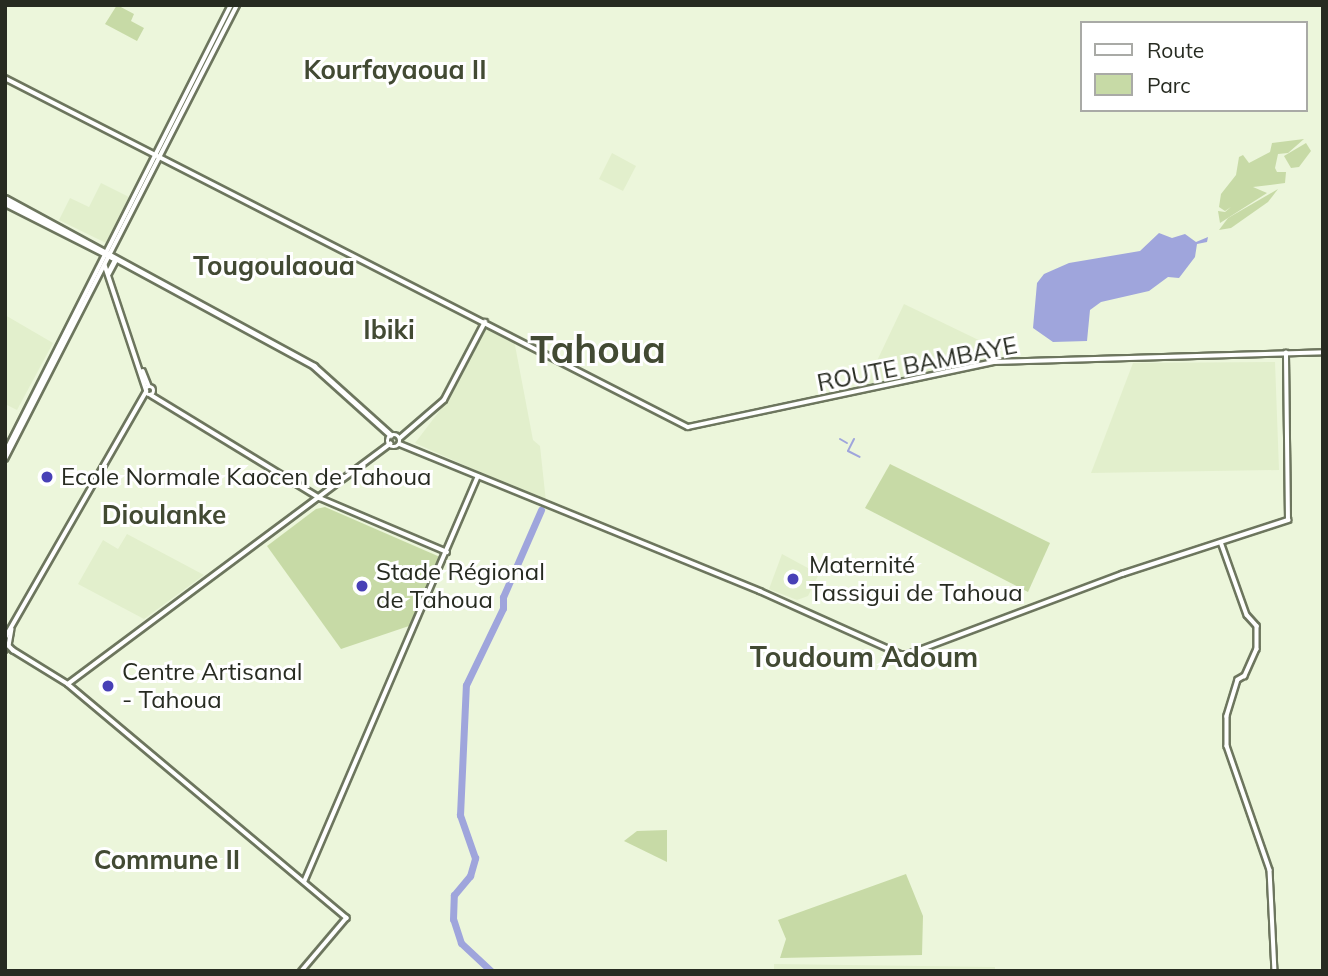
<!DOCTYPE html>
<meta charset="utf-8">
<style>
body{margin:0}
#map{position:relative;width:1328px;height:976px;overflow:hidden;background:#ecf6db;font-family:Mulish,sans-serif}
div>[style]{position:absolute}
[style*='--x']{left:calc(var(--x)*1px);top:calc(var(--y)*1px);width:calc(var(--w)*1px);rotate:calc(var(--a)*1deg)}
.built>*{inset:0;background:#e2efcc}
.green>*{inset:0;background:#c7daa6}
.water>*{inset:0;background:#9fa5dc}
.stream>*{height:2px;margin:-1px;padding:0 1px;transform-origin:1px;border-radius:1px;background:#9fa5dc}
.river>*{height:7px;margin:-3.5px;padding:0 3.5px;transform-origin:3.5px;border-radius:3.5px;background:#9fa5dc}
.roads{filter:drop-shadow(2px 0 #6d765e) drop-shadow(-2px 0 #6d765e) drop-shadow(0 2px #6d765e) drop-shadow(0 -2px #6d765e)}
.minor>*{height:3.5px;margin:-1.75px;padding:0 1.75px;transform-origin:1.75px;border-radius:1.75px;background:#fff}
.minor>.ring{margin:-1.75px;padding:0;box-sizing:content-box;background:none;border:3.5px solid #fff;border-radius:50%}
.major>*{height:4.5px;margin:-2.25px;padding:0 2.25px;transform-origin:2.25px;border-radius:2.25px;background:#fff}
.dots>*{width:19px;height:19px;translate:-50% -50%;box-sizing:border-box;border:4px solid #fff;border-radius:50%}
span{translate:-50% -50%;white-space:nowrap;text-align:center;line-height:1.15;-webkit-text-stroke:6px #fff;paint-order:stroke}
.street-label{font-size:24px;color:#272b21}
.poi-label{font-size:24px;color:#272b21}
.left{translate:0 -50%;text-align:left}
.neighbourhood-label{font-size:26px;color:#424a33;font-weight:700}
.quarter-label{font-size:28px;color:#424a33;font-weight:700}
.town-label{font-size:38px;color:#424a33;font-weight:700}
.frame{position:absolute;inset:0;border:7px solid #272b21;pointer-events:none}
.legend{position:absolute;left:1080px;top:21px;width:228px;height:91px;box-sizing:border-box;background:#fff;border:2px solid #a9aaa6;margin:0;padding:9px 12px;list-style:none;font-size:21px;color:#272b21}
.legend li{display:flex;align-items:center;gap:14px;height:35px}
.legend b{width:35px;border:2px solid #a9aaa6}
</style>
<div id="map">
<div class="built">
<div style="clip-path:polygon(612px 153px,636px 166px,623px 191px,599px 179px)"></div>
<div style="clip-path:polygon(101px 183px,129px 197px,106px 243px,59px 220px,70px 198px,89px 207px)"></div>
<div style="clip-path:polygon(904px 304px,993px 347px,992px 359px,865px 386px)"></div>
<div style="clip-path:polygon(5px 315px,53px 343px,17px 410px,5px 404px)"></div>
<div style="clip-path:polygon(489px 326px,514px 340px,533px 440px,540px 446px,546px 502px,415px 443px,447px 401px,482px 330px)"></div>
<div style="clip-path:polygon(1275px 362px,1279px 470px,1091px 473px,1133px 363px)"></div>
<div style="clip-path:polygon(127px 534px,204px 575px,144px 619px,78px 584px,103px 540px,118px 549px)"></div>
<div style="clip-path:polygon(782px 554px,819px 574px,808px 596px,797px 600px,769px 589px)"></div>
<div style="clip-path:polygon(774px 964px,995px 967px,995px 971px,774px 971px)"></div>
</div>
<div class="green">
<div style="clip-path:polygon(117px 5px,134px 14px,131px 21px,144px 28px,137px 41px,105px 24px)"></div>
<div style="clip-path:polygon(1304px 139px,1288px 153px,1278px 154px,1275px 168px,1277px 172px,1286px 172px,1285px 183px,1253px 187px,1267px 193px,1220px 223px,1218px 211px,1225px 212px,1231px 207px,1225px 211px,1219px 207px,1221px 194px,1236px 175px,1239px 157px,1243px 155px,1249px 163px,1270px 152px,1272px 143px)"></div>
<div style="clip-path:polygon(1306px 143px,1311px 151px,1299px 167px,1291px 168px,1284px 156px)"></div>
<div style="clip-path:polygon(1278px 189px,1268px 202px,1231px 228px,1219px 230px,1228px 218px)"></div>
<div style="clip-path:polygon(890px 464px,1050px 543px,1028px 592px,865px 508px)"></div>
<div style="clip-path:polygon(325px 507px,440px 557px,409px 626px,341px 649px,267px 546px,316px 509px)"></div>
<div style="clip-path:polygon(667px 830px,667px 862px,624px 841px,637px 831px)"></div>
<div style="clip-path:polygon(906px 874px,923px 916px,922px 955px,780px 958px,786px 939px,778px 920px)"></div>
</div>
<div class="water">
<div style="clip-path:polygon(1159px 233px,1172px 238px,1185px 234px,1196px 242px,1208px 237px,1207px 242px,1197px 244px,1195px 257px,1179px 278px,1168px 277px,1149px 291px,1101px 302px,1090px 310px,1087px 341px,1053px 342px,1033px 328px,1037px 283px,1044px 274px,1069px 263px,1140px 251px)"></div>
</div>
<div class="stream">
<div style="--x:840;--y:439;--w:8;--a:30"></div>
<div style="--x:854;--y:439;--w:13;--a:117"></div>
<div style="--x:848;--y:451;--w:13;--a:27"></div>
</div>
<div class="river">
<div style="--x:491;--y:971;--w:41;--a:-137"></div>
<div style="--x:461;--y:943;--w:25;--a:-108"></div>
<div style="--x:453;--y:919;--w:24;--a:-88"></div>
<div style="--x:454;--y:895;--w:25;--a:-50"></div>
<div style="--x:470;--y:876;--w:19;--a:-74"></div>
<div style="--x:475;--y:858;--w:46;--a:-109.2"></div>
<div style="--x:460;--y:815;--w:130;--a:-87.4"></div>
<div style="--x:466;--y:685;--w:85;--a:-64.3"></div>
<div style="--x:503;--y:608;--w:11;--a:-90"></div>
<div style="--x:503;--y:597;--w:95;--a:-66.4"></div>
</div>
<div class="roads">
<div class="minor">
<div style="--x:5;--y:78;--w:767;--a:27.07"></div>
<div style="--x:688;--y:427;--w:314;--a:-12"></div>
<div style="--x:995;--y:362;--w:328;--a:-1.7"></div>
<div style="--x:105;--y:265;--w:131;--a:71.7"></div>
<div style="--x:143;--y:371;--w:16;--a:68"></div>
<div class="ring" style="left:145.5px;top:386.5px;width:5.5px;height:5.5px"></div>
<div style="--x:151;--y:395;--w:198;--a:31.4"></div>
<div style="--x:320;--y:498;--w:138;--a:23"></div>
<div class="ring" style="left:388px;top:435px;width:8.5px;height:8.5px"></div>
<div style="--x:400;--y:438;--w:58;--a:-40.8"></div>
<div style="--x:444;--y:400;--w:88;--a:-62.3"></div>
<div style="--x:400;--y:444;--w:389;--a:22.2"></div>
<div style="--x:760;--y:591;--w:154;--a:24.2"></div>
<div style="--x:900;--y:654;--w:9;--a:0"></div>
<div style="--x:909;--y:654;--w:228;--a:-20.6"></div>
<div style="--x:1122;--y:574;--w:175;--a:-18"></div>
<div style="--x:1288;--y:520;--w:167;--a:-90.7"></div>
<div style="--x:5;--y:453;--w:502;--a:-63.23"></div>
<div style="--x:5;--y:459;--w:510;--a:-62.93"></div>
<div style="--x:1221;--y:542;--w:77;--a:70.4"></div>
<div style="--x:1247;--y:615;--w:15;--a:48"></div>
<div style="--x:1257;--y:626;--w:23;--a:90"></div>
<div style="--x:1257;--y:649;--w:30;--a:114"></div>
<div style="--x:1245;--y:676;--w:8;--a:150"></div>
<div style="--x:1238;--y:680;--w:38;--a:107"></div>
<div style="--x:1227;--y:716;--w:30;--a:90"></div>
<div style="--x:1227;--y:746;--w:131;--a:70.9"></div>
<div style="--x:1270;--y:870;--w:101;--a:87.2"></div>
<div style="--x:12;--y:629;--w:17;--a:100"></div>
<div style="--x:9;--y:646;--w:6;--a:45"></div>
<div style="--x:13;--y:650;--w:65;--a:31.7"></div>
<div style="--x:68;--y:684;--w:364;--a:40"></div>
<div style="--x:347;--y:918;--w:70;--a:130.3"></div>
<div style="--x:5;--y:638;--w:284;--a:-60.2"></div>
<div style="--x:5;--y:641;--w:9;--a:90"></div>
<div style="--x:68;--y:684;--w:402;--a:-36.7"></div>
<div style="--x:304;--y:882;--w:441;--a:-66.8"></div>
</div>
<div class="major">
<div style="--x:5;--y:198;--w:352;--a:28.5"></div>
<div style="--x:314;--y:366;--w:103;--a:41.9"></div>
<div style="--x:5;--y:203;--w:122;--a:26.8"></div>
<div style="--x:108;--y:273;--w:15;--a:-62"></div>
</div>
</div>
<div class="dots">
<div style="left:47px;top:477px;background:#4840b6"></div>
<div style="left:793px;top:579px;background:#4840b6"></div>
<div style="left:362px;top:586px;background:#4840b6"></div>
<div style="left:108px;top:686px;background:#4840b6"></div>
</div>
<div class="street-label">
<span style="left:917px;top:364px;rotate:-11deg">ROUTE BAMBAYE</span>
</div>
<div class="poi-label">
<span class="left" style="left:61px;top:477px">Ecole Normale Kaocen de Tahoua</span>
<span class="left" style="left:809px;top:579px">Maternité<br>Tassigui de Tahoua</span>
<span class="left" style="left:376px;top:586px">Stade Régional<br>de Tahoua</span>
<span class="left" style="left:122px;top:686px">Centre Artisanal<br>- Tahoua</span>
</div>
<div class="neighbourhood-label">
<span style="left:395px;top:70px">Kourfayaoua II</span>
<span style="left:274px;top:266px">Tougoulaoua</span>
<span style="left:389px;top:330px">Ibiki</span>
<span style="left:164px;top:515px">Dioulanke</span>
<span style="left:167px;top:860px">Commune II</span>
</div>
<div class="quarter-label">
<span style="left:864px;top:657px">Toudoum Adoum</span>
</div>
<div class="town-label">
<span style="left:598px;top:350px">Tahoua</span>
</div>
<div class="frame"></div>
<ul class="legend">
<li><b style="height:9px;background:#fff"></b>Route</li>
<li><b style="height:19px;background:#c7daa6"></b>Parc</li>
</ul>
</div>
